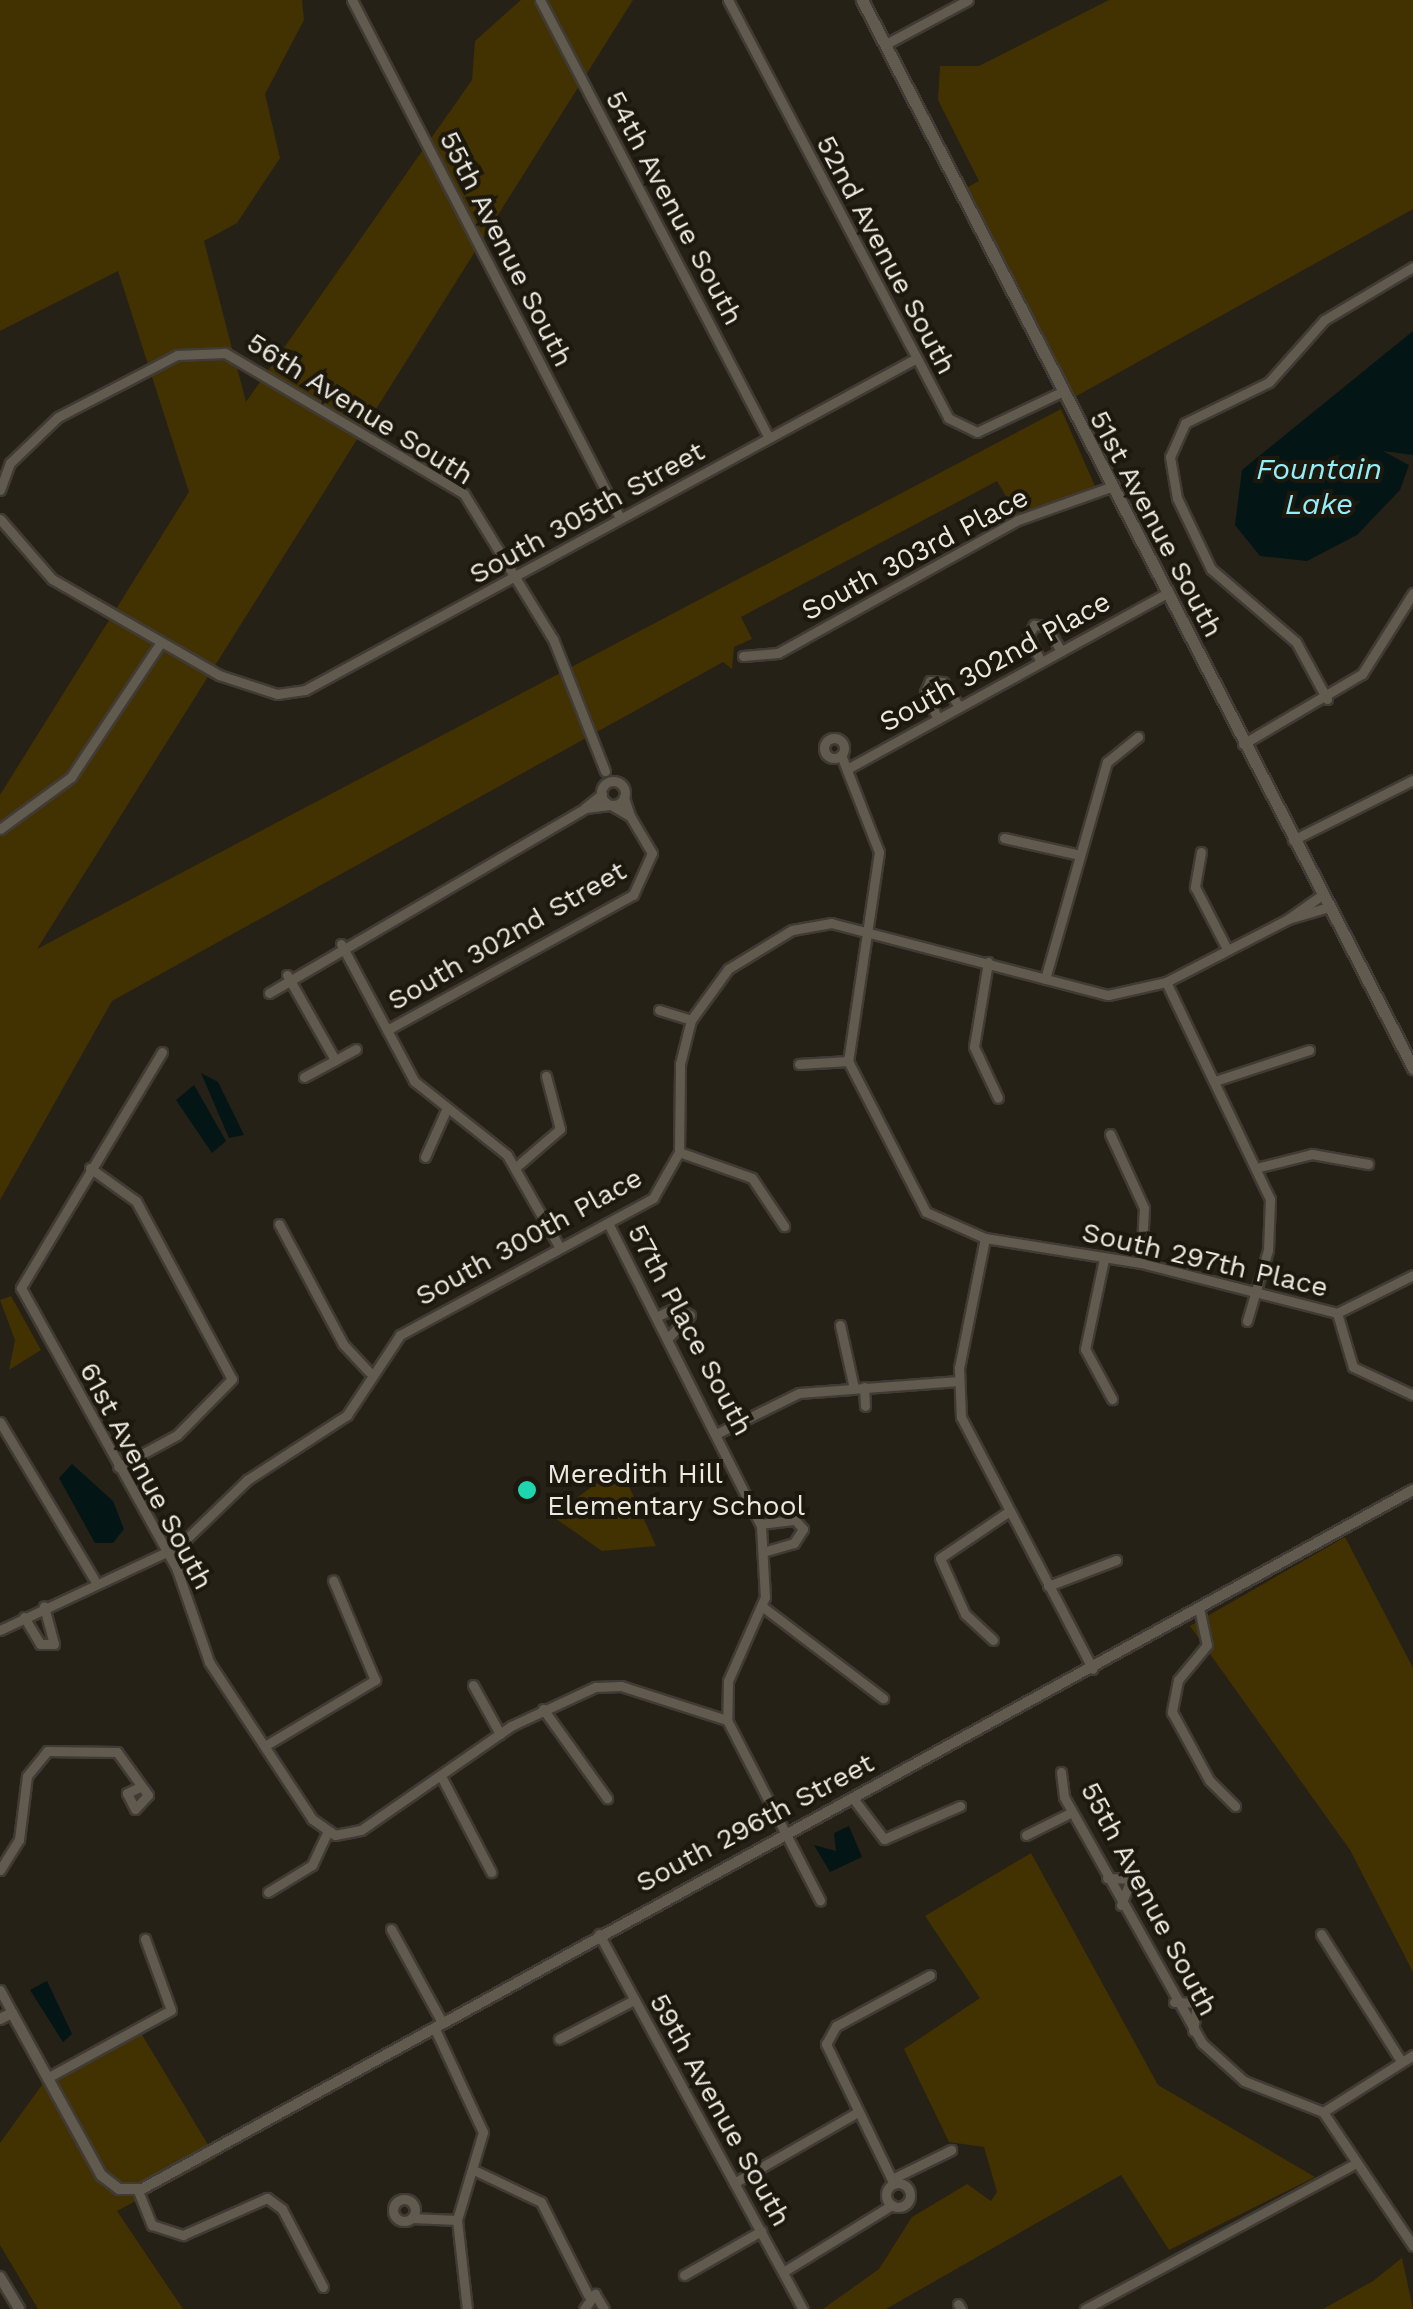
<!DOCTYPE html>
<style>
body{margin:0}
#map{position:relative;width:1413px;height:2309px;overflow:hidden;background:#262116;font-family:"Work Sans",sans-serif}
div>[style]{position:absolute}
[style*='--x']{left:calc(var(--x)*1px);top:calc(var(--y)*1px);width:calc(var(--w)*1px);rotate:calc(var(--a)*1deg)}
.green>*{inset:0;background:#423101}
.water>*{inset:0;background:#041516}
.roads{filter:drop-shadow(2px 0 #403b34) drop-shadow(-2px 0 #403b34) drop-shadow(0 2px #403b34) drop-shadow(0 -2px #403b34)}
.minor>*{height:9px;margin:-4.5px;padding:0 4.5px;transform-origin:4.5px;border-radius:4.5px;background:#615b4f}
.minor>.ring{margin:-4.5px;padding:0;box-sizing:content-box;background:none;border:9px solid #615b4f;border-radius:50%}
.tertiary>*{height:10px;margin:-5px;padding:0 5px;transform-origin:5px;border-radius:5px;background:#615b4f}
.secondary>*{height:11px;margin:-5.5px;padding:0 5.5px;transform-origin:5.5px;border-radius:5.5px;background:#615b4f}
.dots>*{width:28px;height:28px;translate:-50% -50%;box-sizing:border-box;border:5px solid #1c180d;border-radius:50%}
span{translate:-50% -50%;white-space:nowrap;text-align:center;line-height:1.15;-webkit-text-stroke:8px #1c180d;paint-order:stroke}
.street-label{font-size:28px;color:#ece9e2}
.poi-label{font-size:28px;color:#ece9e2}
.left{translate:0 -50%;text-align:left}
.water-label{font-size:30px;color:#93eef7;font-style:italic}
</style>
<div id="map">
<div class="green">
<div style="clip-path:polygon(0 0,302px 0,304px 20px,265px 94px,280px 158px,237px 223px,204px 241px,246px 402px,472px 80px,475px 41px,521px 0,633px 0,37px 949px,1061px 409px,1098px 493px,1016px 513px,997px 481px,741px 617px,752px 639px,734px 647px,732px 669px,723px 662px,112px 1001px,0 1200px,0 795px,189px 492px,118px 271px,0 331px)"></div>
<div style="clip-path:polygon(1109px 0,1413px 0,1413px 209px,1064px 403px,959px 192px,979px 181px,938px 100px,940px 66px,979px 66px)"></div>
<div style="clip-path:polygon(11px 1296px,41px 1350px,9px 1370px,15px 1340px,0 1300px)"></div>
<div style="clip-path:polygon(612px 1472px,623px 1473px,656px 1546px,602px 1551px,552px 1516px)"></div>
<div style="clip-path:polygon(1345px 1537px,1413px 1668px,1413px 1972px,1350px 1850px,1190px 1626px)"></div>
<div style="clip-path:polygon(1031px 1853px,1158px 2085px,1315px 2177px,1169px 2250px,1121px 2175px,886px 2309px,823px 2309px,879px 2269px,912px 2217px,967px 2184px,991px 2201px,997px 2192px,984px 2147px,949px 2142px,904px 2049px,980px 1998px,925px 1916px)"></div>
<div style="clip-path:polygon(138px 2028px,216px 2158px,117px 2211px,183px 2309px,38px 2309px,0 2245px,0 2143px,47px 2078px)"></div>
<div style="clip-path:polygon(1402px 2258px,1413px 2309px,1323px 2309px,1373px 2281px)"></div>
</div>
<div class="water">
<div style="clip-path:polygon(1413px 331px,1413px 455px,1383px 451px,1409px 465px,1400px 490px,1357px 535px,1307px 561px,1260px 556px,1235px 525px,1242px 470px)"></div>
<div style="clip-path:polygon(201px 1073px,218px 1082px,244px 1135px,229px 1138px)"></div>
<div style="clip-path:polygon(194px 1085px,226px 1141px,212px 1153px,176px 1100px)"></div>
<div style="clip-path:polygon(72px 1464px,113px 1501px,124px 1529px,113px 1543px,95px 1543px,59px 1478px)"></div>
<div style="clip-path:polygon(849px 1826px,862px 1857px,830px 1872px,814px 1845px,836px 1851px,834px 1833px)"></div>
<div style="clip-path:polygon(47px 1981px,72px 2034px,63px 2042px,30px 1990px)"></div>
</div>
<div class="roads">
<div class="minor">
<div style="--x:352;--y:0;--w:583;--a:62.64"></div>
<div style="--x:540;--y:0;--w:494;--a:62.4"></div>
<div style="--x:728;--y:0;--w:472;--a:62.2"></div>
<div style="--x:948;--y:418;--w:32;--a:26"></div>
<div style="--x:977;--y:432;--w:91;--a:-25.4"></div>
<div style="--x:886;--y:44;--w:93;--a:-28.2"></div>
<div style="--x:0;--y:490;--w:29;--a:-70"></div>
<div style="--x:10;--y:463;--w:66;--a:-43.8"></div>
<div style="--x:58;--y:417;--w:134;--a:-27.5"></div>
<div style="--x:177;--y:355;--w:48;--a:-2.4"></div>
<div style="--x:225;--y:353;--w:277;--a:30.5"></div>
<div style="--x:464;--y:494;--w:170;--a:58.5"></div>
<div style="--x:553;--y:639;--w:142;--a:68.5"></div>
<div style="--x:0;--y:519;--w:79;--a:49.1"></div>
<div style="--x:52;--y:579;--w:193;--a:29.9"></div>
<div style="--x:219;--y:675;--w:61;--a:18.1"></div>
<div style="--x:277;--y:694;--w:28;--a:-8"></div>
<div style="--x:305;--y:690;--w:694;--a:-28.49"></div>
<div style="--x:743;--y:656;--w:35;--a:-5"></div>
<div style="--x:778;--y:653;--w:274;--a:-29"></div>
<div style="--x:1018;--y:520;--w:96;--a:-19.6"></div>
<div style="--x:1041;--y:662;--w:29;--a:-117"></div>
<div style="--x:1028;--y:636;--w:13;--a:-61"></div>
<div style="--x:1034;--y:625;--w:12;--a:5"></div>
<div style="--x:1046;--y:626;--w:29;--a:59"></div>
<div style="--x:1327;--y:699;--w:65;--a:-118.5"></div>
<div style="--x:1296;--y:642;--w:112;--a:-139.3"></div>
<div style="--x:1211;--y:569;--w:79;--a:-115.6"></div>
<div style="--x:1177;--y:498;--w:42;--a:-99.7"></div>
<div style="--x:1170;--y:457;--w:37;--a:-66"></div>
<div style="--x:1185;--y:423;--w:93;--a:-26"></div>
<div style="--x:1269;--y:382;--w:83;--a:-48.4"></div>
<div style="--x:1324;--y:320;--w:104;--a:-30.8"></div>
<div style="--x:938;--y:719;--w:30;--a:-116"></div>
<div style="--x:925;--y:692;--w:12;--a:-66"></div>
<div style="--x:930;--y:681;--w:13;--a:4"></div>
<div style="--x:943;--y:682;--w:30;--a:57"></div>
<div class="ring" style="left:824px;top:738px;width:11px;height:11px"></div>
<div style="--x:1243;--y:744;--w:138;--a:-30.5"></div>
<div style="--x:1362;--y:674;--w:96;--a:-57.8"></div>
<div style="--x:841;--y:755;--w:104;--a:68.6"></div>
<div style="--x:879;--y:852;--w:211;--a:98.4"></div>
<div style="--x:848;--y:1061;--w:170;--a:62.7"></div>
<div style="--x:926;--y:1212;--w:64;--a:23.8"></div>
<div style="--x:985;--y:1238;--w:158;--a:9.1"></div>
<div style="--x:1141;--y:1263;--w:202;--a:14.3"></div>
<div style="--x:1337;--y:1313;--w:85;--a:-26.6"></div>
<div style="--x:847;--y:769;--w:362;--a:-28.8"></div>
<div class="ring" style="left:601px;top:781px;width:15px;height:15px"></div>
<div style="--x:602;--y:794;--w:22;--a:141"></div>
<div style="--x:585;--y:808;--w:25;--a:-7"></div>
<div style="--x:611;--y:805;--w:22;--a:30"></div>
<div style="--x:630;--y:816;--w:20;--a:-108"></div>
<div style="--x:0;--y:829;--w:88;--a:-36.2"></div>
<div style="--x:71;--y:777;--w:162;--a:-56.3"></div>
<div style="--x:1004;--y:838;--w:78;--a:12.6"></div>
<div style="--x:1293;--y:840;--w:134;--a:-26.6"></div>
<div style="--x:1201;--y:852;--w:36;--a:100"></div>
<div style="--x:1195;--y:887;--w:70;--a:62.7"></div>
<div style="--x:1322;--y:895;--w:42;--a:144.8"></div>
<div style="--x:1288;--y:919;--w:43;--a:-16.3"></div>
<div style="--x:341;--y:944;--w:155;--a:61.9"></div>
<div style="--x:414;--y:1081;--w:119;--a:38.5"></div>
<div style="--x:507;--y:1155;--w:107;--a:60.3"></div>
<div style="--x:988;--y:962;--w:86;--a:99.4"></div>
<div style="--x:974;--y:1047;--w:56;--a:64.8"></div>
<div style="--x:287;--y:975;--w:98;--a:60.5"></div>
<div style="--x:1045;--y:979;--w:226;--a:-74.1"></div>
<div style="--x:1107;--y:762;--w:40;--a:-39"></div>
<div style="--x:1166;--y:982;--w:241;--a:64.4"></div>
<div style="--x:1270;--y:1199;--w:51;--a:92.2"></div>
<div style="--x:1268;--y:1250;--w:74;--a:106.5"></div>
<div style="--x:269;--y:993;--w:366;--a:-30.3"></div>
<div style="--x:659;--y:1010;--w:34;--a:17"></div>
<div style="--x:387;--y:1030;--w:281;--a:-28.8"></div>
<div style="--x:633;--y:895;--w:46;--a:-65.7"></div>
<div style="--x:652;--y:853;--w:43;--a:-120.7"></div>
<div style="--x:162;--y:1052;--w:275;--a:120.9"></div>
<div style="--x:21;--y:1288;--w:322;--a:61"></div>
<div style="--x:177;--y:1570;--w:97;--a:70.8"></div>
<div style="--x:209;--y:1662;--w:188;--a:56.7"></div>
<div style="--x:312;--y:1819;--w:28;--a:35"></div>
<div style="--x:335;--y:1835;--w:26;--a:-11"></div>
<div style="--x:361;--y:1830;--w:183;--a:-34.7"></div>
<div style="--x:511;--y:1726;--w:93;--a:-24.9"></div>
<div style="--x:595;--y:1687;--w:26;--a:-2"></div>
<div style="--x:621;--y:1686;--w:111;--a:17.8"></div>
<div style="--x:799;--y:1064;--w:49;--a:-3.5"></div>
<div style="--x:304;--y:1077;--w:59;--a:-28.3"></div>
<div style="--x:1218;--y:1080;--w:96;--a:-18.2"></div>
<div style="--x:1110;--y:1134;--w:81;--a:65.3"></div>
<div style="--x:1144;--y:1208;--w:55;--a:93.1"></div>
<div style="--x:679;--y:1152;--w:77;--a:19.6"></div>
<div style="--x:752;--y:1178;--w:58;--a:56.3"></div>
<div style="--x:425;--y:1157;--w:51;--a:-65.9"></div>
<div style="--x:516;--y:1167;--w:58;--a:-40.8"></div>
<div style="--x:560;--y:1129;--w:55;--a:-104.8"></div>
<div style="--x:1260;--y:1167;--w:54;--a:-14"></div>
<div style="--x:1312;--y:1154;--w:57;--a:10.1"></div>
<div style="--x:90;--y:1168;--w:57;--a:35.7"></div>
<div style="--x:136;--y:1201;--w:202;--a:61.7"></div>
<div style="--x:232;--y:1379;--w:78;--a:134.5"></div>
<div style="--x:177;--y:1435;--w:67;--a:151.5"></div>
<div style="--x:608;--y:1223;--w:339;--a:63.2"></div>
<div style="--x:761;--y:1526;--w:71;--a:86.8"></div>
<div style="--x:765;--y:1597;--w:92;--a:113.8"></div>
<div style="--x:728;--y:1681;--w:39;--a:91"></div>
<div style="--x:727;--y:1720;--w:203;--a:62.7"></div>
<div style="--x:279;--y:1224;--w:136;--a:61.9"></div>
<div style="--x:343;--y:1344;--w:38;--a:47"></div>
<div style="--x:985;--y:1238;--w:133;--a:101.3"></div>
<div style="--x:959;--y:1368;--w:49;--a:87.7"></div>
<div style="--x:961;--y:1417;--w:284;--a:62.4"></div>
<div style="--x:1104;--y:1259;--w:92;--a:101.9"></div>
<div style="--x:1085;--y:1349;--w:57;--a:61.6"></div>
<div style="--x:1337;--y:1313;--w:56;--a:73.5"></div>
<div style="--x:1353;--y:1367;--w:66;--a:25"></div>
<div style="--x:658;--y:1316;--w:21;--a:-25"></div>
<div style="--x:677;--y:1307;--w:15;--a:32"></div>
<div style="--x:690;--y:1315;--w:30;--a:134"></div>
<div style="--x:840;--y:1325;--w:65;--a:77.5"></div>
<div style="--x:864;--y:1387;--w:19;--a:87"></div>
<div style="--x:0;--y:1422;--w:183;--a:59.1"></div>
<div style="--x:720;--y:1432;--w:88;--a:-26.3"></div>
<div style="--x:799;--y:1393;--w:160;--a:-4.3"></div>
<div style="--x:760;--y:1524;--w:35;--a:-7"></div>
<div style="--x:795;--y:1520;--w:12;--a:48"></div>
<div style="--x:803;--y:1529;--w:17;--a:123"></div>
<div style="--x:794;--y:1543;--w:29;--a:164"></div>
<div style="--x:1048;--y:1586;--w:73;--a:-20.9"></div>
<div style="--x:763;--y:1607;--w:151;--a:37.2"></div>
<div style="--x:1199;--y:1608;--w:38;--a:78"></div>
<div style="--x:1207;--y:1645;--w:45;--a:129.6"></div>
<div style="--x:1178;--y:1680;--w:33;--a:101"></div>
<div style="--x:1172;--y:1712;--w:77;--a:61.4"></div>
<div style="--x:1209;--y:1780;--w:37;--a:45"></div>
<div style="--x:24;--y:1617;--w:31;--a:59"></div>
<div style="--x:40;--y:1644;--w:14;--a:0"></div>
<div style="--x:54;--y:1644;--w:39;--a:-105"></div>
<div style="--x:0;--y:1630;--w:198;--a:-25.1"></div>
<div style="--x:179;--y:1546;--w:95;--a:-44.1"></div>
<div style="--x:247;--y:1480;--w:119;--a:-33"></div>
<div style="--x:347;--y:1415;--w:96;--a:-56.5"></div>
<div style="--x:400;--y:1335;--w:288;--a:-28.4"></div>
<div style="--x:653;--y:1198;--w:53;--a:-60.5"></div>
<div style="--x:679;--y:1152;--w:88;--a:-89.3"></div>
<div style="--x:680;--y:1064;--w:45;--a:-76"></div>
<div style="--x:691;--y:1020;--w:63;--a:-54"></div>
<div style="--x:728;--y:969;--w:75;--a:-31.4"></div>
<div style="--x:792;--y:930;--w:40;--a:-10"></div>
<div style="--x:831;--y:923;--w:286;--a:14.6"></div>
<div style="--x:1108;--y:995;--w:59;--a:-12.6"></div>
<div style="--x:1166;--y:982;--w:137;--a:-27.3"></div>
<div style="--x:993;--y:1640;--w:38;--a:-137"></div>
<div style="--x:965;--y:1614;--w:61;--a:-114.1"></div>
<div style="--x:940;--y:1558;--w:82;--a:-34.1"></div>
<div style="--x:473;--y:1685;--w:56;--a:61.1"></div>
<div style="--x:543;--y:1709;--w:110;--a:54.3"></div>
<div style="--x:268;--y:1744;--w:125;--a:-30.9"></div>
<div style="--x:375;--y:1680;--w:108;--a:-112.8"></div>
<div style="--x:1061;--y:1772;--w:25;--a:83"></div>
<div style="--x:1064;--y:1797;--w:282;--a:60.7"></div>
<div style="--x:1202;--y:2043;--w:57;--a:42.1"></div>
<div style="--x:1244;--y:2081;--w:85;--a:21.4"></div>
<div style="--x:1323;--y:2112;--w:161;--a:56.1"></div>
<div style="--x:443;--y:1780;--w:104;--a:62.4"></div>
<div style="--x:852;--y:1797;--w:53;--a:52.7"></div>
<div style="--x:884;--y:1839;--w:83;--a:-23.5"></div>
<div style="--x:1026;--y:1835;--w:51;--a:-26.6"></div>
<div style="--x:0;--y:1870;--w:36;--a:-58"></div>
<div style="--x:19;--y:1840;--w:64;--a:-82.9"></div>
<div style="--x:27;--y:1776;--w:32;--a:-51"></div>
<div style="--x:47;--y:1751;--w:70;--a:0.8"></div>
<div style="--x:117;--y:1752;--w:53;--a:54.2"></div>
<div style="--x:148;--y:1795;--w:19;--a:133"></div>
<div style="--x:135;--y:1809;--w:18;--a:-117"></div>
<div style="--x:127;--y:1793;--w:14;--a:-25"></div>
<div style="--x:1107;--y:1878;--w:24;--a:2"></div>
<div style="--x:1131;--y:1879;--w:28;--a:111"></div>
<div style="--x:268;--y:1892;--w:52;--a:-31.5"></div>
<div style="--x:312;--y:1865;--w:38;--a:-65"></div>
<div style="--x:391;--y:1929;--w:106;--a:61.3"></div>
<div style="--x:599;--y:1934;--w:427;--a:61.5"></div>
<div style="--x:1321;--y:1934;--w:150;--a:57.8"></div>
<div style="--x:0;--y:1990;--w:26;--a:62"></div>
<div style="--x:1174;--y:2002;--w:23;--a:2"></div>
<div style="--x:1197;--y:2003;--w:28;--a:98"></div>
<div style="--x:434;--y:2027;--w:116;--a:65"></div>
<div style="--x:483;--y:2132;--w:92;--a:106.5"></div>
<div style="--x:457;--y:2220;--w:90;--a:83.6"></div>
<div style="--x:559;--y:2039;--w:85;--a:-27.5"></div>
<div style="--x:47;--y:2078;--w:141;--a:-28.7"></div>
<div style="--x:171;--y:2010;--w:76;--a:-110.1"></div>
<div style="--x:1323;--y:2112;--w:107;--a:-32.3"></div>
<div style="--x:476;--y:2171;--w:72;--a:25.5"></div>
<div style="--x:541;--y:2202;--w:104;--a:63.2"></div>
<div style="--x:892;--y:2179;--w:66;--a:-26.2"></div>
<div style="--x:734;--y:2183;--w:143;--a:-29.8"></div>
<div class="ring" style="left:886px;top:2183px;width:15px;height:15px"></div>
<div style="--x:894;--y:2184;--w:156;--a:-115.9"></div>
<div style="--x:826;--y:2044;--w:21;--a:-61"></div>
<div style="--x:836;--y:2026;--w:107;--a:-28.5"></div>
<div style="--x:138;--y:2191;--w:37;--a:68"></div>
<div style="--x:152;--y:2225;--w:33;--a:18"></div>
<div style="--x:183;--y:2235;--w:92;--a:-23.8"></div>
<div style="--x:267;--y:2198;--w:19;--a:36"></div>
<div style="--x:282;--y:2209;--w:88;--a:62.3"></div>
<div class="ring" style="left:393px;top:2199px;width:13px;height:13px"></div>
<div style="--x:412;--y:2218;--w:45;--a:2.5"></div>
<div style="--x:783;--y:2272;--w:128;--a:-31.6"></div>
<div style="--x:684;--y:2275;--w:89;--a:-29.7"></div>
<div style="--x:958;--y:2304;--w:6;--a:59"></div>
<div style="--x:584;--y:2309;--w:19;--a:-54"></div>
<div style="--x:595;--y:2294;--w:17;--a:59"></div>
<div style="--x:1085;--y:2309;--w:308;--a:-28.3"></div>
</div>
<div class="tertiary">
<div style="--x:0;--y:2019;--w:13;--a:-27"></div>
<div style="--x:12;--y:2013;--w:185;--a:61.2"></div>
<div style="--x:101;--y:2175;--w:23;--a:38"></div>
<div style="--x:119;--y:2189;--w:23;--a:0"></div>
<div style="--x:142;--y:2189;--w:1451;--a:-28.81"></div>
<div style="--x:0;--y:2277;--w:37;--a:59"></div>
</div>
<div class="secondary">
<div style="--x:862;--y:0;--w:1202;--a:62.71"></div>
</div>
</div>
<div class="dots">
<div style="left:527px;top:1490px;background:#1fd5b0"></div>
</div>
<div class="street-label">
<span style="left:674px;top:208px;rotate:62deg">54th Avenue South</span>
<span style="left:506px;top:249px;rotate:63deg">55th Avenue South</span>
<span style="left:886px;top:255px;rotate:62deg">52nd Avenue South</span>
<span style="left:360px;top:409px;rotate:32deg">56th Avenue South</span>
<span style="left:587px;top:513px;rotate:-29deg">South 305th Street</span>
<span style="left:1156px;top:524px;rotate:62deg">51st Avenue South</span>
<span style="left:915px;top:554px;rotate:-28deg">South 303rd Place</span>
<span style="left:995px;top:662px;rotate:-29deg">South 302nd Place</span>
<span style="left:507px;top:936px;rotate:-30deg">South 302nd Street</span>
<span style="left:529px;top:1237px;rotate:-29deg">South 300th Place</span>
<span style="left:1205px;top:1260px;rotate:13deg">South 297th Place</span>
<span style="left:690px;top:1330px;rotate:62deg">57th Place South</span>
<span style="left:146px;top:1476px;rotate:62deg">61st Avenue South</span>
<span style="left:755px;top:1823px;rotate:-28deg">South 296th Street</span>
<span style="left:1149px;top:1899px;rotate:62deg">55th Avenue South</span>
<span style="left:720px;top:2110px;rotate:61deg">59th Avenue South</span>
</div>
<div class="poi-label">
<span class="left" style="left:547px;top:1490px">Meredith Hill<br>Elementary School</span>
</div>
<div class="water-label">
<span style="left:1319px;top:486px">Fountain<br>Lake</span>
</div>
</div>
